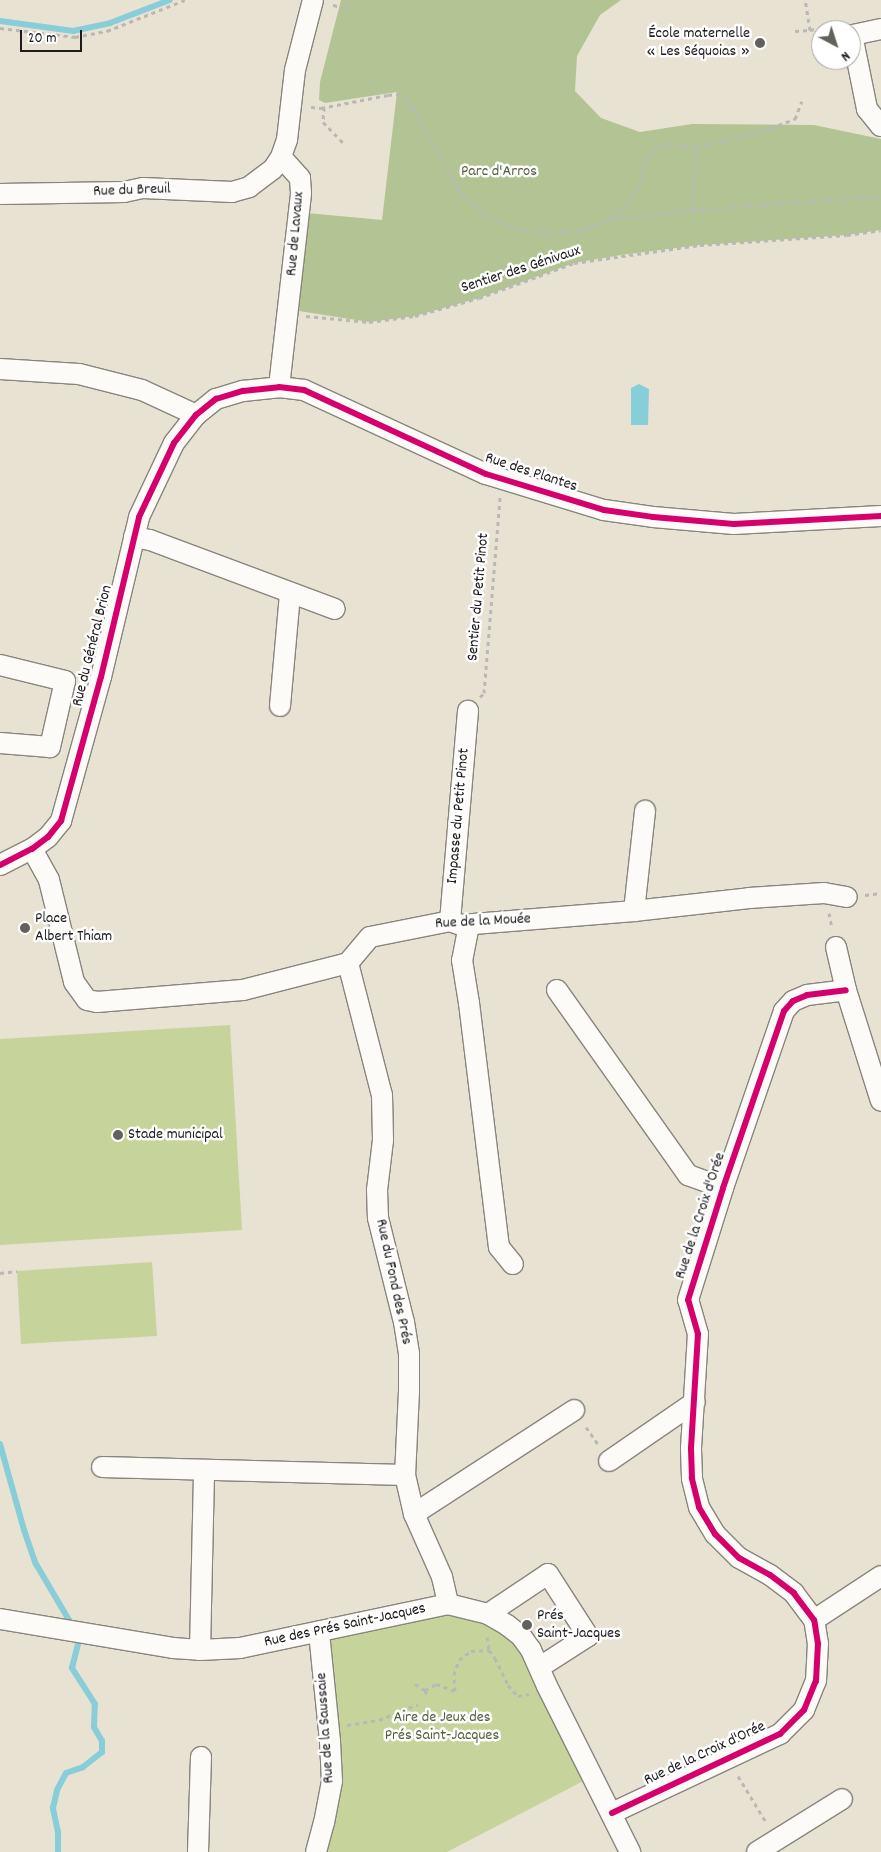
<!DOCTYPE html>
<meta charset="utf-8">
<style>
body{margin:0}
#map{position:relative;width:881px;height:1852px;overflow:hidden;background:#e8e2d2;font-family:Dekko,sans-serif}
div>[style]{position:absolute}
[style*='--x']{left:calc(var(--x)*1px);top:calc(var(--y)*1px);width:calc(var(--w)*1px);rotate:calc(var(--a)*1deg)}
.green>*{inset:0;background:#c6d49c}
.forest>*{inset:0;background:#b3c494}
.water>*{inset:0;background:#87ced8}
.stream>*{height:6px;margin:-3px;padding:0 3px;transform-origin:3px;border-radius:3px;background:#87ced8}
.path>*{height:3px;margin-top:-1.5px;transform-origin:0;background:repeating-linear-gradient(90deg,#b8b8b5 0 4px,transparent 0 8px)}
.roads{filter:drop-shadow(1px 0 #88857d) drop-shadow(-1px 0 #88857d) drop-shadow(0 1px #88857d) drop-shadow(0 -1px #88857d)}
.minor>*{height:20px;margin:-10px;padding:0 10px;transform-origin:10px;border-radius:10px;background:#fcfbf8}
.cycleway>*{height:6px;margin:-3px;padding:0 3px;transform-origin:3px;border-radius:3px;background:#d6006c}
.dots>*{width:14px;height:14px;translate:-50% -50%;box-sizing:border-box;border:2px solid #fff;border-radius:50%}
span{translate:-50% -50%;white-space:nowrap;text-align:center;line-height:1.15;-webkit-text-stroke:5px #fff;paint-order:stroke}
.poi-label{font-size:16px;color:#1c1c1c}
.right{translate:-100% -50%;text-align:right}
.left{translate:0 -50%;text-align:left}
.park-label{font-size:16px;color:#55613e}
.street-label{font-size:16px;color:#1c1c1c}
.north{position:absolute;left:811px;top:20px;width:50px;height:50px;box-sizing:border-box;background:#fff;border:1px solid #a4a4a4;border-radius:50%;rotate:140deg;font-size:14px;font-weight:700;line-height:20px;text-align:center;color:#1c1c1c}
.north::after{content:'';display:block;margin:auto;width:18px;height:22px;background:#63615c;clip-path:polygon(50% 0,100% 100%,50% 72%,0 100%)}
.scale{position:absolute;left:20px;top:30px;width:62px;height:22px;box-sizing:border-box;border:2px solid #1c1c1c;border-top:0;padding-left:6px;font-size:15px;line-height:18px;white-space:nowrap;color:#1c1c1c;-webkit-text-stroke:4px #fff;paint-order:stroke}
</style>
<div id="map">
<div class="green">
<div style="clip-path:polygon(230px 1025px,242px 1230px,0 1245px,0 1039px)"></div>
<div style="clip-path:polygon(152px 1262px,157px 1336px,21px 1344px,17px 1271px)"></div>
<div style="clip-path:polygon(448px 1604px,507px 1625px,593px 1776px,447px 1852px,316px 1852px,324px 1823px,319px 1632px)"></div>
</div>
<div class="forest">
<div style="clip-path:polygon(341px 0,621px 0,600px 15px,577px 56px,575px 91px,601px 118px,640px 132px,692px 124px,814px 125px,881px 139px,881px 230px,847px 235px,700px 245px,621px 255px,574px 263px,479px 298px,415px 316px,369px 322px,299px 311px,307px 213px,382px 220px,397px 92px,325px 103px,319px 100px,320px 82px)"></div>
</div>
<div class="water">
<div style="clip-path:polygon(639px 384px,649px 389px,648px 425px,631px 425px,631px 388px)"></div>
</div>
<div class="stream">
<div style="--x:0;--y:21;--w:74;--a:7.8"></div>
<div style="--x:73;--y:31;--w:38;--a:-12"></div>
<div style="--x:110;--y:23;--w:64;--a:-21"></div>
<div style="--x:0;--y:1444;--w:89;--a:74.4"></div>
<div style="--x:24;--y:1530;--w:36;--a:71"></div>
<div style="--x:36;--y:1564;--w:71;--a:59.5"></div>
<div style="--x:58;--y:1852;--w:20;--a:-90"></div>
<div style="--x:58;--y:1832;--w:25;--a:-102"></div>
<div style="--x:53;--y:1808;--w:18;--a:-77"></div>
<div style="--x:57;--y:1790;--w:19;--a:-62"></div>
<div style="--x:66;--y:1773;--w:18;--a:-19"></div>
<div style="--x:83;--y:1767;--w:24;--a:-38"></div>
<div style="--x:102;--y:1752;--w:11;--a:-90"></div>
<div style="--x:102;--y:1741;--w:16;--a:-120"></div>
<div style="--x:94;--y:1727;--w:23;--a:-88"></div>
<div style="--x:95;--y:1704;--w:43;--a:-122.6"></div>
<div style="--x:72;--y:1668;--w:25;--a:-76"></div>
</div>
<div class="path">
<div style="--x:333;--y:5;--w:14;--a:12"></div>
<div style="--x:347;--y:8;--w:9;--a:-69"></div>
<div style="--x:0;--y:28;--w:76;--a:6.8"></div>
<div style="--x:75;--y:37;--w:33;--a:-11"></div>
<div style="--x:107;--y:31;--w:84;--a:-21.7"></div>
<div style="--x:810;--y:30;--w:25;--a:-12"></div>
<div style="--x:795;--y:31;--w:15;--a:-4"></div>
<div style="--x:810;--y:30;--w:30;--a:-99"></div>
<div style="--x:311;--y:107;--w:10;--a:6"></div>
<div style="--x:321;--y:108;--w:68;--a:-11"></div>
<div style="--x:388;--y:95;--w:9;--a:-6"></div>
<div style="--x:397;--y:94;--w:8;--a:30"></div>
<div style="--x:404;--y:98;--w:12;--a:48"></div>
<div style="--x:412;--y:107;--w:92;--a:60.6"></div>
<div style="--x:457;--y:187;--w:35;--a:47"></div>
<div style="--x:481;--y:213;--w:38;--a:25"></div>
<div style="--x:516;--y:229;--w:28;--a:8"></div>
<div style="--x:544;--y:233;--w:36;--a:-3"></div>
<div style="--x:580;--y:231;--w:31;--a:-22"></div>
<div style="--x:609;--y:219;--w:22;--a:-36"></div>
<div style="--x:627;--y:206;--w:24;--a:-60"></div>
<div style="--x:639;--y:185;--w:25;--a:-74"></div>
<div style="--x:646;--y:161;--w:14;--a:-54"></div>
<div style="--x:654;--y:150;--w:16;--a:-27"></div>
<div style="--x:668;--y:143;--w:29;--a:8"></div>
<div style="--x:697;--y:147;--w:76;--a:-14.4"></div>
<div style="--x:771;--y:128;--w:26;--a:-21"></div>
<div style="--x:795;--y:119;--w:19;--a:-69"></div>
<div style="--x:324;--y:107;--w:15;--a:94"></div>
<div style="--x:323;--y:122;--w:30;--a:46"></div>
<div style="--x:692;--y:210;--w:63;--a:-85.5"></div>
<div style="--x:610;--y:219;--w:82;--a:-6.3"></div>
<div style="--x:692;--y:210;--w:190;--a:-4.2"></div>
<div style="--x:306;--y:316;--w:63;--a:5.4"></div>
<div style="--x:369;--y:322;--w:46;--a:-7.4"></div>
<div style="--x:415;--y:316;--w:66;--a:-15.7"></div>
<div style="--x:479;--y:298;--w:101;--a:-20.2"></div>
<div style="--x:574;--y:263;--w:127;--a:-8.1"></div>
<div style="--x:700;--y:245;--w:147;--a:-3.9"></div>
<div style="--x:847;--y:235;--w:34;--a:-8"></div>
<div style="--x:480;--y:697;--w:6;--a:-45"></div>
<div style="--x:484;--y:693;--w:196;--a:-85.3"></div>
<div style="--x:865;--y:895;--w:16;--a:-7"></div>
<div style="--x:829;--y:913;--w:16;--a:79"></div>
<div style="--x:0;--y:1273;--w:17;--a:-7"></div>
<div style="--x:586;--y:1427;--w:21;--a:55"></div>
<div style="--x:487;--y:1637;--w:13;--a:81"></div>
<div style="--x:489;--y:1650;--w:10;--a:53"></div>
<div style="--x:495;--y:1658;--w:30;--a:64"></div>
<div style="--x:508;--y:1685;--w:15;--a:48"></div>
<div style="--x:518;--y:1696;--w:11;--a:-10"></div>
<div style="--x:415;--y:1684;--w:12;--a:31"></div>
<div style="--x:425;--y:1690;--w:13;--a:-29"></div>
<div style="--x:436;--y:1684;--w:20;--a:20"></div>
<div style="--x:455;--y:1691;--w:16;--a:-94"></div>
<div style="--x:454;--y:1675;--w:16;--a:-72"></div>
<div style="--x:459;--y:1660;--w:15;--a:-37"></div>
<div style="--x:471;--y:1651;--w:18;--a:-3"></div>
<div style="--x:425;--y:1690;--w:8;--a:67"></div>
<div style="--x:347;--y:1725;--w:32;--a:-9"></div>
<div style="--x:379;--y:1720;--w:42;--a:-22.3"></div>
<div style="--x:738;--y:1776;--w:54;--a:58.7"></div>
</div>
<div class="roads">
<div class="minor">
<div style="--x:881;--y:29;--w:30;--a:168"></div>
<div style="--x:852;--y:35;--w:76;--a:78.5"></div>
<div style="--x:867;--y:109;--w:22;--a:51"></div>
<div style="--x:0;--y:194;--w:124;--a:-0.9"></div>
<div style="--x:124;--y:192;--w:19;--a:-12"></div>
<div style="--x:143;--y:188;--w:89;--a:2.6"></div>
<div style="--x:232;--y:192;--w:18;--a:-16"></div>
<div style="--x:249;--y:187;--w:30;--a:-37"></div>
<div style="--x:273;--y:169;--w:14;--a:-56"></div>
<div style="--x:281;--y:157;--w:18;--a:-71"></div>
<div style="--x:287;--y:140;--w:70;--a:-83.5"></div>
<div style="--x:295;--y:70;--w:72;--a:-75.6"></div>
<div style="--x:0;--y:369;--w:79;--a:3.6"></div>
<div style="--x:79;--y:374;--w:65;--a:14.3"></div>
<div style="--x:142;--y:390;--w:60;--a:24.8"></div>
<div style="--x:279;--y:387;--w:195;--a:-83.5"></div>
<div style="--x:301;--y:193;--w:15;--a:-94"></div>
<div style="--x:300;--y:178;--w:28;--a:-132"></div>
<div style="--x:134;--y:537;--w:16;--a:11"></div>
<div style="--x:150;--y:540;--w:197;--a:20.5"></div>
<div style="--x:0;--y:665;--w:67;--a:13.8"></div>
<div style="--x:65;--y:681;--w:68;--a:102.8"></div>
<div style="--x:50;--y:747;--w:50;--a:-175.4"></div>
<div style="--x:280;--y:706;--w:113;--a:-84.9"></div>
<div style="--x:32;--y:849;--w:35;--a:61"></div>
<div style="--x:49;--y:880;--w:105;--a:76.2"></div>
<div style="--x:74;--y:982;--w:22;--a:54"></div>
<div style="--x:87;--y:1000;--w:10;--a:11"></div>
<div style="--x:97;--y:1002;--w:146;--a:-4.7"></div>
<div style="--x:243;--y:990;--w:108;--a:-14.4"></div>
<div style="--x:348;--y:963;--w:34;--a:-50"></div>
<div style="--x:370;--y:937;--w:82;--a:-11.3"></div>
<div style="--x:450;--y:921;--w:12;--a:20"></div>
<div style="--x:461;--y:925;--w:174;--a:-4.6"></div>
<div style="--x:634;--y:911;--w:116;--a:-6.4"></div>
<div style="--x:749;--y:898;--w:75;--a:-3.8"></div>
<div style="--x:824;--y:893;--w:23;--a:10"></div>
<div style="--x:0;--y:865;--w:36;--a:-27"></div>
<div style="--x:32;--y:849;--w:20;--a:-37"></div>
<div style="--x:48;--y:837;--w:21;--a:-51"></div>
<div style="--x:61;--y:821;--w:149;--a:-74.5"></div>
<div style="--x:101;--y:677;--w:164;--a:-76.6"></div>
<div style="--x:139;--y:517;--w:82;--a:-64.7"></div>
<div style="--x:174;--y:443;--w:36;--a:-52"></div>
<div style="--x:196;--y:415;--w:26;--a:-39"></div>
<div style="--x:216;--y:399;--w:28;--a:-17"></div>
<div style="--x:243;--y:391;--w:36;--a:-6"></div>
<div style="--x:279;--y:387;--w:25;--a:7"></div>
<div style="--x:304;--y:390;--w:200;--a:24.8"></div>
<div style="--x:486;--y:474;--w:123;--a:17"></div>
<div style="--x:604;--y:510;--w:49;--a:8.1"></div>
<div style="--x:653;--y:517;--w:81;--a:4.9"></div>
<div style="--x:734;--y:524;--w:147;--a:-3.1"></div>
<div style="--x:634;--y:911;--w:101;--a:-83.7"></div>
<div style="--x:450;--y:921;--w:211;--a:-85.1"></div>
<div style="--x:469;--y:925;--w:36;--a:101"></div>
<div style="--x:462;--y:960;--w:44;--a:80.8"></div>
<div style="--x:469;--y:1003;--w:246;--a:83"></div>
<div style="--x:499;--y:1247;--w:22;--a:51"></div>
<div style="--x:836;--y:947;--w:44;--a:76.9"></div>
<div style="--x:846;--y:990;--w:116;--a:72.5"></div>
<div style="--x:348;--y:963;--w:136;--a:75.6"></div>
<div style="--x:382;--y:1095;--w:45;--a:88.7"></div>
<div style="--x:383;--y:1140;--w:50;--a:96.8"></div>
<div style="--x:377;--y:1190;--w:28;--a:88"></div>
<div style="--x:378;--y:1218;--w:107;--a:76"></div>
<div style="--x:404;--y:1322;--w:31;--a:81"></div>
<div style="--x:409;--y:1353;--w:38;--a:90"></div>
<div style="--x:409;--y:1391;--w:84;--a:92.7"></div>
<div style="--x:405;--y:1475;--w:40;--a:77"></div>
<div style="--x:414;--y:1514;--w:69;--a:66"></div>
<div style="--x:442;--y:1577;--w:28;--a:77"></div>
<div style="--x:557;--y:990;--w:227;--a:54.7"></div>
<div style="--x:688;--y:1175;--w:37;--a:20"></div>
<div style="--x:609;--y:1461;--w:104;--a:-34.5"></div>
<div style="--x:102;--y:1467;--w:303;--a:1.5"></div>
<div style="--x:414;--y:1514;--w:191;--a:-33"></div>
<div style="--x:488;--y:1614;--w:72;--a:-33.7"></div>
<div style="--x:548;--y:1574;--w:74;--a:57.2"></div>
<div style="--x:588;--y:1636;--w:57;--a:147.1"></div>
<div style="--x:0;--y:1619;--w:175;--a:9.5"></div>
<div style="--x:173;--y:1648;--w:27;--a:4"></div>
<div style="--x:200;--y:1650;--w:40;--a:-2.9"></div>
<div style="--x:240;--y:1648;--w:213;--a:-11.9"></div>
<div style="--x:448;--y:1604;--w:41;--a:14"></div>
<div style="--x:488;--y:1614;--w:22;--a:30"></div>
<div style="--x:507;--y:1625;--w:18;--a:38"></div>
<div style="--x:521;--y:1636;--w:17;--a:54"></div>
<div style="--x:531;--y:1650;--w:39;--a:66"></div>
<div style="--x:547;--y:1686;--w:186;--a:63.4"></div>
<div style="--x:814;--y:1620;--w:80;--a:-33.3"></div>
<div style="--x:200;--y:1650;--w:179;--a:-88.7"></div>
<div style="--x:612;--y:1813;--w:186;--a:-25.2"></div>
<div style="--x:780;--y:1734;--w:34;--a:-45"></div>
<div style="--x:804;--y:1710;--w:31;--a:-68"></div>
<div style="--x:816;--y:1681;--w:37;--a:-87"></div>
<div style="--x:818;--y:1644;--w:24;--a:-99"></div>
<div style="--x:814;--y:1620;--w:34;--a:-127"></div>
<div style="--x:794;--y:1593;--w:30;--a:-143"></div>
<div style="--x:770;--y:1575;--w:35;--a:-151"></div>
<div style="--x:739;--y:1558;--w:34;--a:-135"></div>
<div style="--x:715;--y:1534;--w:31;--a:-121"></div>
<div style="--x:699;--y:1507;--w:30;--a:-104"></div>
<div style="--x:692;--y:1478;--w:30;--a:-92"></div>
<div style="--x:691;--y:1448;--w:114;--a:-86.5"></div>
<div style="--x:698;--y:1334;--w:35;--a:-106"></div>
<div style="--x:688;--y:1300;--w:117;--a:-72.6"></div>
<div style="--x:723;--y:1188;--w:187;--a:-71"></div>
<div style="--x:784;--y:1011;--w:13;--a:-48"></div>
<div style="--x:793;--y:1001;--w:15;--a:-23"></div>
<div style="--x:807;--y:995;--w:39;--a:-7"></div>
<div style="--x:198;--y:1852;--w:95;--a:-88.2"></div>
<div style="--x:316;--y:1852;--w:30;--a:-75"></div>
<div style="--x:324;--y:1823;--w:43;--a:-79.2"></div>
<div style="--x:332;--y:1781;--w:40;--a:-92.9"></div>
<div style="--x:330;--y:1741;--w:110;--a:-95.8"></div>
<div style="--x:757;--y:1852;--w:100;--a:-31.9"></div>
</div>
</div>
<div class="cycleway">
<div style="--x:0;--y:865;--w:36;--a:-27"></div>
<div style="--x:32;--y:849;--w:20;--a:-37"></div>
<div style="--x:48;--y:837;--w:21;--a:-51"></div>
<div style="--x:61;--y:821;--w:149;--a:-74.5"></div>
<div style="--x:101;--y:677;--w:164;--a:-76.6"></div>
<div style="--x:139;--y:517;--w:82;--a:-64.7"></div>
<div style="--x:174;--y:443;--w:36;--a:-52"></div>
<div style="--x:196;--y:415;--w:26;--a:-39"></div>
<div style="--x:216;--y:399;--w:28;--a:-17"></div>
<div style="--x:243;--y:391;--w:36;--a:-6"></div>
<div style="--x:279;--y:387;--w:25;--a:7"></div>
<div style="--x:304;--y:390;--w:200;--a:24.8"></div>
<div style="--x:486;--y:474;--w:123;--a:17"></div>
<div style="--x:604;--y:510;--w:49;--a:8.1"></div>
<div style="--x:653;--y:517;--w:81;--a:4.9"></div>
<div style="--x:734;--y:524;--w:147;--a:-3.1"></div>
<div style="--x:612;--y:1813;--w:186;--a:-25.2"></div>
<div style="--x:780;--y:1734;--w:34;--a:-45"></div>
<div style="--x:804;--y:1710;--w:31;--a:-68"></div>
<div style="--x:816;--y:1681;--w:37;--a:-87"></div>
<div style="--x:818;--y:1644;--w:24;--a:-99"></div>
<div style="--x:814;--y:1620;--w:34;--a:-127"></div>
<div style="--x:794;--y:1593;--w:30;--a:-143"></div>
<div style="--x:770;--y:1575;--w:35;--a:-151"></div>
<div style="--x:739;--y:1558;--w:34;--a:-135"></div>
<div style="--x:715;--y:1534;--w:31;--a:-121"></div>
<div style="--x:699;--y:1507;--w:30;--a:-104"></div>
<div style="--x:692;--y:1478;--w:30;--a:-92"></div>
<div style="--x:691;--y:1448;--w:114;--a:-86.5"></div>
<div style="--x:698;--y:1334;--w:35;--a:-106"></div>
<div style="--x:688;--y:1300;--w:117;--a:-72.6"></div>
<div style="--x:723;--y:1188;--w:187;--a:-71"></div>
<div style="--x:784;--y:1011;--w:13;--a:-48"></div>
<div style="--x:793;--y:1001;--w:15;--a:-23"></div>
<div style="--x:807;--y:995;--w:39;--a:-7"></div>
</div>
<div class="dots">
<div style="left:760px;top:43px;background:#63615c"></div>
<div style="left:25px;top:928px;background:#63615c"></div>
<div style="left:118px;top:1135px;background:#63615c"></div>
<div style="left:527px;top:1625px;background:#63615c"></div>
</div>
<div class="poi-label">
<span class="right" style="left:750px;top:43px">École maternelle<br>« Les Séquoias »</span>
<span class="left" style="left:35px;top:928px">Place<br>Albert Thiam</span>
<span class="left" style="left:128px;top:1135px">Stade municipal</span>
<span class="left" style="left:537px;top:1625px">Prés<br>Saint-Jacques</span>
</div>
<div class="park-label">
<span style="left:499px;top:172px">Parc d'Arros</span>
<span style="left:442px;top:1727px">Aire de Jeux des<br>Prés Saint-Jacques</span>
</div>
<div class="street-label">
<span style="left:132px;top:191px;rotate:-2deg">Rue du Breuil</span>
<span style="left:296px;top:234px;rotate:-85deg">Rue de Lavaux</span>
<span style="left:521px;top:270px;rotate:-18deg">Sentier des Génivaux</span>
<span style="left:531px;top:473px;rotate:18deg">Rue des Plantes</span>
<span style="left:479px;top:597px;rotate:-85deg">Sentier du Petit Pinot</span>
<span style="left:93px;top:646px;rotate:-76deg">Rue du Général Brion</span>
<span style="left:459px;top:816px;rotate:-85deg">Impasse du Petit Pinot</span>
<span style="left:483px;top:922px;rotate:-3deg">Rue de la Mouée</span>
<span style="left:701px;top:1216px;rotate:-72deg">Rue de la Croix d'Orée</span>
<span style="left:393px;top:1282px;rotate:78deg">Rue du Fond des Prés</span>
<span style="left:345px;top:1626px;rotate:-12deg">Rue des Prés Saint-Jacques</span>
<span style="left:326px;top:1728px;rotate:-94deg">Rue de la Saussaie</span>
<span style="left:705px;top:1754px;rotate:-25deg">Rue de la Croix d'Orée</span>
</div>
<div class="north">N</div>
<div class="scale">20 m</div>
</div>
